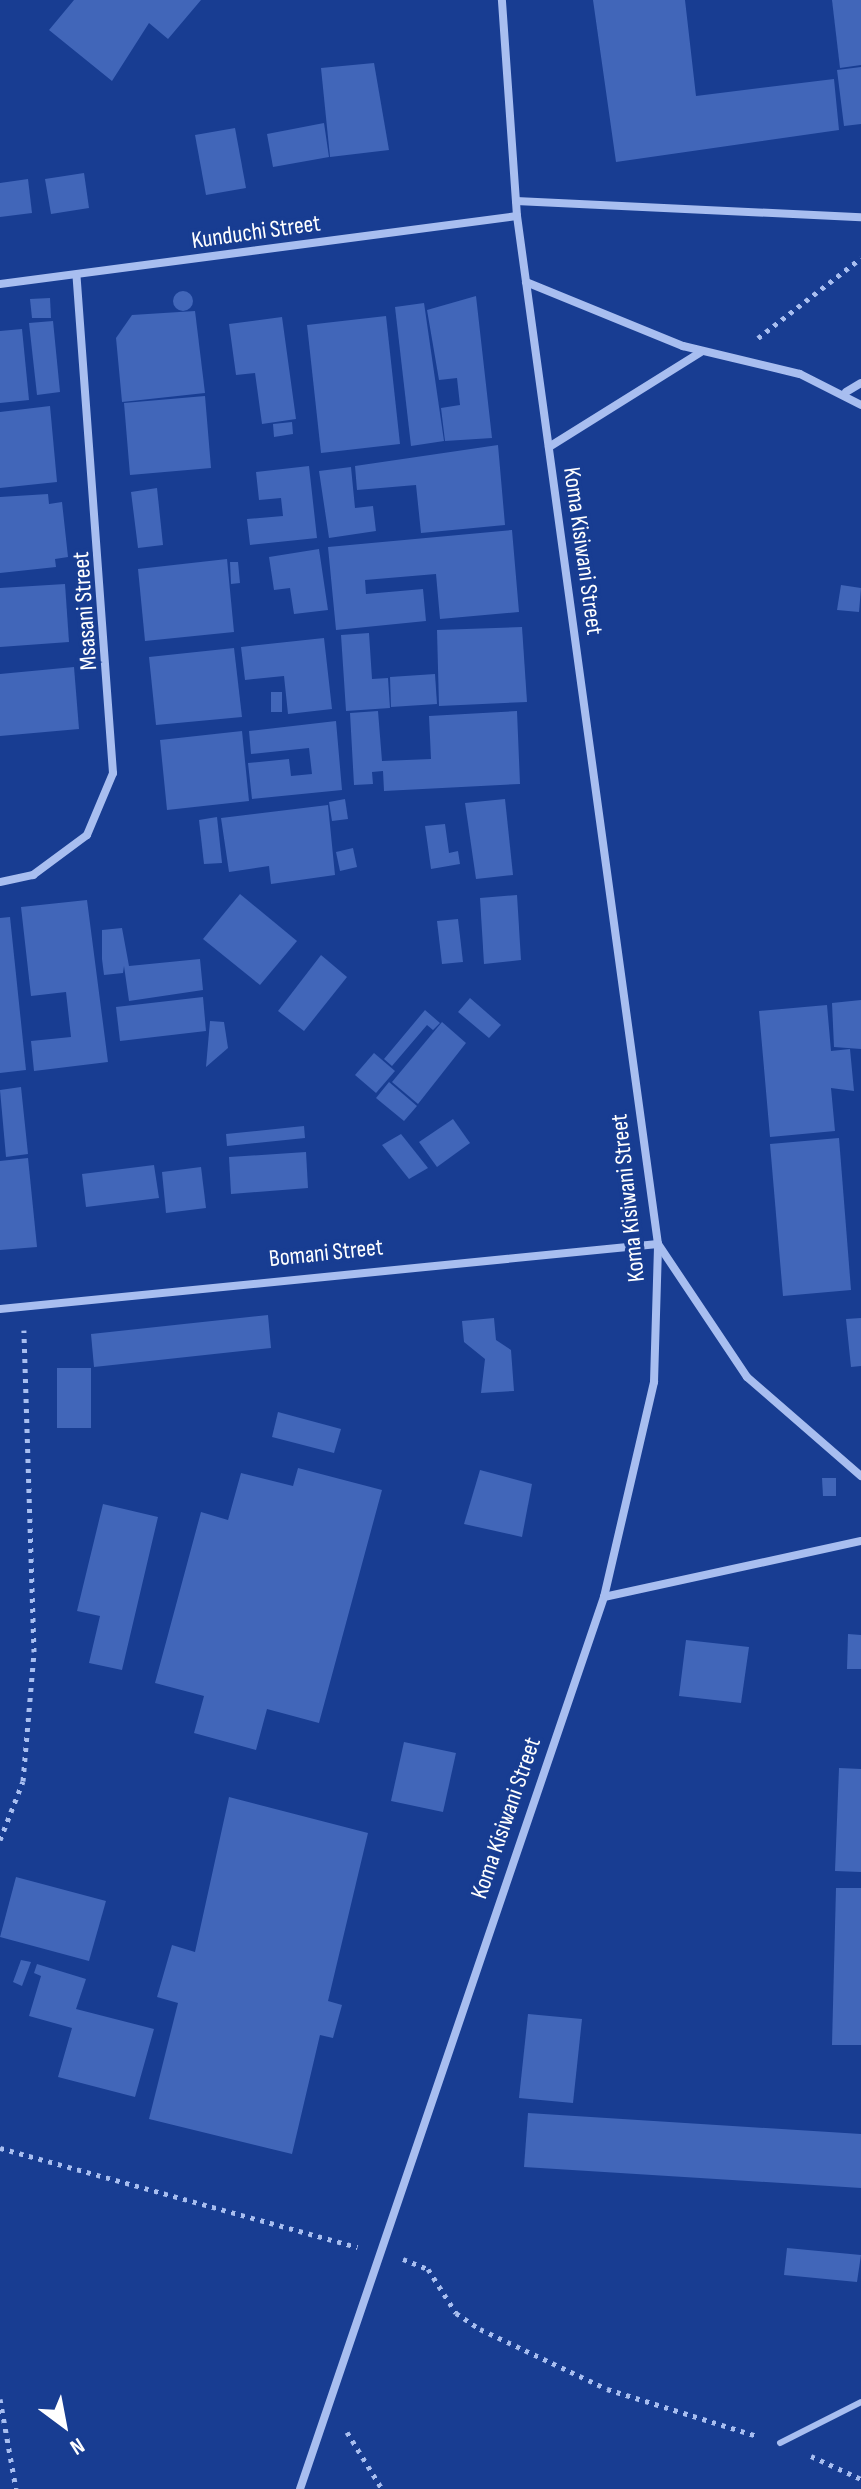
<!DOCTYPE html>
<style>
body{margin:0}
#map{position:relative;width:861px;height:2489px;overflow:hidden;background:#183d92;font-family:"Sofia Sans Condensed",sans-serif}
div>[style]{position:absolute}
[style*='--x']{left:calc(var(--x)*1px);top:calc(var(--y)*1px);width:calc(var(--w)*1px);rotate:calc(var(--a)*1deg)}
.building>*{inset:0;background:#4166b9}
.round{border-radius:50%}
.path>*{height:5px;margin-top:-2.5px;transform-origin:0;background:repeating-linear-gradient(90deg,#a8bef0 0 4px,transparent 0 10px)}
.service>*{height:6px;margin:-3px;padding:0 3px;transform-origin:3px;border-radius:3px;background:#a8bef0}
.minor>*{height:8px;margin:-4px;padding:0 4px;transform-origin:4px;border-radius:4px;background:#a8bef0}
span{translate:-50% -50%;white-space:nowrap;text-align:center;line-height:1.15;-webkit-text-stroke:8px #183d92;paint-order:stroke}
.street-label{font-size:24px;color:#fff}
.north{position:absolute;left:24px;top:2385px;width:80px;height:80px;-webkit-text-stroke:6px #183d92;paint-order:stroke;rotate:148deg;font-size:22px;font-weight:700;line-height:32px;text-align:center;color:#fff}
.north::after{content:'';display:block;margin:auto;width:28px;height:36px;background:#fff;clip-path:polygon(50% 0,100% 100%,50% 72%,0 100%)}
</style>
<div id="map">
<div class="building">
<div style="clip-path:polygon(74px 0,201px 0,168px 39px,149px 23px,112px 81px,49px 30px)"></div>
<div style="clip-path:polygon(593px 0,685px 0,696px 96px,834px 79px,839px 130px,616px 162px)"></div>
<div style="clip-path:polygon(832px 0,861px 0,861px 65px,840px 68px)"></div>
<div style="clip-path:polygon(374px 63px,389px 150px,330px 157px,321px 68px)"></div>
<div style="clip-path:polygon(861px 67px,861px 124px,844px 126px,837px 70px)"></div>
<div style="clip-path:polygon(324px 123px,329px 157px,273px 167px,267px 134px)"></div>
<div style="clip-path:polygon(235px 128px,246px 188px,206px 195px,195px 135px)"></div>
<div style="clip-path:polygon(84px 173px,89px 208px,51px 214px,45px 179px)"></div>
<div style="clip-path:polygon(28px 179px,32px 213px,0 217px,0 183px)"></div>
<div class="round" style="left:173px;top:291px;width:20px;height:20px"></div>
<div style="clip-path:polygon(476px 296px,492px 438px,445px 441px,441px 408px,460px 405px,457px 378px,439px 380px,427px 310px)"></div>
<div style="clip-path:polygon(50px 298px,51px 318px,32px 318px,30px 299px)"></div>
<div style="clip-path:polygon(424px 303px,444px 441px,411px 446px,395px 307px)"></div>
<div style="clip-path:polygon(195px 311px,205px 393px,122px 402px,116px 338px,132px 315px)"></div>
<div style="clip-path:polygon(386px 316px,400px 444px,321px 453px,307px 325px)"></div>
<div style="clip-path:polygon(282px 317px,296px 419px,262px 424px,255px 373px,236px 375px,229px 324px)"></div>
<div style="clip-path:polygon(53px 321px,60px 392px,37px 395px,29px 323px)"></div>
<div style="clip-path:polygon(22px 329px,29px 400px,0 403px,0 331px)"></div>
<div style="clip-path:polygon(205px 396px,211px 468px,130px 475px,124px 403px)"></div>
<div style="clip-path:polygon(50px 406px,57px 482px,0 488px,0 412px)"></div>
<div style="clip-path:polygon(292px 422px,293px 434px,274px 437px,273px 424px)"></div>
<div style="clip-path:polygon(498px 445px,505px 525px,421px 533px,416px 485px,357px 490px,355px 466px)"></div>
<div style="clip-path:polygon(309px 466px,317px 538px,250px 545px,247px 519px,283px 516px,281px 498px,259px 500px,256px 472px)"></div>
<div style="clip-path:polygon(351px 467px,355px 508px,373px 506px,376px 531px,329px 538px,319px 471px)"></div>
<div style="clip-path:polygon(157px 488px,163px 545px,138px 548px,131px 492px)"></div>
<div style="clip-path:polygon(48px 494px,49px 504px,62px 502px,68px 557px,55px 559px,56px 567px,0 573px,0 497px)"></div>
<div style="clip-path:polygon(512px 530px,519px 612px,440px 619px,436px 574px,365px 580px,366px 594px,423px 589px,426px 621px,336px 630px,328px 547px)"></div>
<div style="clip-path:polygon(319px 549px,328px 610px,294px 614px,290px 588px,274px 590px,269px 557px)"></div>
<div style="clip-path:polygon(227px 559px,234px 632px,145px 641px,138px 569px)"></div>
<div style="clip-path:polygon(230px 562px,238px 562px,240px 583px,231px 584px)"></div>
<div style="clip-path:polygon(65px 584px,69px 642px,0 647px,0 588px)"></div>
<div style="clip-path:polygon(841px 585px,861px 588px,859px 612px,837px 610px)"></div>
<div style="clip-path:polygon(522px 627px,527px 702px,439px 706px,437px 630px)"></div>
<div style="clip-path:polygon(369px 633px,372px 679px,388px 678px,390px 708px,346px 711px,341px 635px)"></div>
<div style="clip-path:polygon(324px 638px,332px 709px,288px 714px,284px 676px,245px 680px,241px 647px)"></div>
<div style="clip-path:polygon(234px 648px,242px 717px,156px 725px,149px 657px)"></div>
<div style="clip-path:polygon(74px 667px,79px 729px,0 736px,0 674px)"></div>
<div style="clip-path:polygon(435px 674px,437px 704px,391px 707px,390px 677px)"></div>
<div style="clip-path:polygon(271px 692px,282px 692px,282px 712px,271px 712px)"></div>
<div style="clip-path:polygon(378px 711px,382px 761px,431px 759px,429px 716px,517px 711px,520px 784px,384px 791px,383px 771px,372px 772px,373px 784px,354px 785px,350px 713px)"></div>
<div style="clip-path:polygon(336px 721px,342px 790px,252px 799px,248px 763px,289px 759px,291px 776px,312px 774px,309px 748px,251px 754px,249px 731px)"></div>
<div style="clip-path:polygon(242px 731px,249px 801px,167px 810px,160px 740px)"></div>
<div style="clip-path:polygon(345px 799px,348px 819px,332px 821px,329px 802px)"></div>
<div style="clip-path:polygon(505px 799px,513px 875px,476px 879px,465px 803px)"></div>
<div style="clip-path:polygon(328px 805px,335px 875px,271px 884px,269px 866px,229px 872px,221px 818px)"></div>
<div style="clip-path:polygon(217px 817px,222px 863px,204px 864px,199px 820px)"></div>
<div style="clip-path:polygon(445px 824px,449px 853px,458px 851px,460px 864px,431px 869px,425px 826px)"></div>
<div style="clip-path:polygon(353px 848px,357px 867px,340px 871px,336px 852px)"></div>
<div style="clip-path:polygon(240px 894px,297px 941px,260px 985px,203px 939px)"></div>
<div style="clip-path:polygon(517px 895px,521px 960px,484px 964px,480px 898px)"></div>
<div style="clip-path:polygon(87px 900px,108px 1062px,34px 1071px,31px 1041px,71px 1037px,66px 992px,31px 996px,21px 907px)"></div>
<div style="clip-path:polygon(10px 917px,26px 1070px,0 1073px,0 918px)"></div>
<div style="clip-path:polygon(458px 919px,463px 962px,442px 964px,437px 921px)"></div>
<div style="clip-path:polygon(122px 928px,129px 966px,200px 959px,203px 990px,129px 1001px,124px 966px,123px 973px,104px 975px,102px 959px,102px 930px)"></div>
<div style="clip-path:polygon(321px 955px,347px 977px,304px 1031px,278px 1011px)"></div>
<div style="clip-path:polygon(203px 997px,206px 1031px,120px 1041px,116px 1007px)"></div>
<div style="clip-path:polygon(470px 998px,501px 1025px,489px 1038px,458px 1012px)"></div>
<div style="clip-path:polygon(861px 1000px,861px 1049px,834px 1047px,832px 1003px)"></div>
<div style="clip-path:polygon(827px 1005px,831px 1051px,850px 1049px,854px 1091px,831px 1088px,835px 1131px,770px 1137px,759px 1011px)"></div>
<div style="clip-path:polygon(425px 1010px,440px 1023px,433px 1030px,427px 1025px,392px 1066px,384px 1059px)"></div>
<div style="clip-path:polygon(210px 1021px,224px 1022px,228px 1048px,206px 1067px)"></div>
<div style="clip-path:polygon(442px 1022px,466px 1043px,418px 1104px,392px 1082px)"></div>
<div style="clip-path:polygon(374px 1053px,395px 1071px,376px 1093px,355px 1075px)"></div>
<div style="clip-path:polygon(389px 1082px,417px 1106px,404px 1121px,376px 1098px)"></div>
<div style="clip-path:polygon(21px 1087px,28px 1154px,6px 1157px,0 1090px)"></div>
<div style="clip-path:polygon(453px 1119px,470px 1143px,437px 1167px,419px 1142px)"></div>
<div style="clip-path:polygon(304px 1126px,305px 1138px,227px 1146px,226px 1134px)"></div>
<div style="clip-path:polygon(401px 1134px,428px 1168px,409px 1179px,382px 1145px)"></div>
<div style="clip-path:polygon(839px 1138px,851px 1290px,783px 1296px,770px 1144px)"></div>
<div style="clip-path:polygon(306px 1152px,308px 1188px,231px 1194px,229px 1157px)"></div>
<div style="clip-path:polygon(28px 1158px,37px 1247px,0 1250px,0 1161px)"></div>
<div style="clip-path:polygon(154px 1165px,159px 1198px,86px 1207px,82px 1174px)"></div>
<div style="clip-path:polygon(201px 1167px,206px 1208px,166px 1213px,162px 1172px)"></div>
<div style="clip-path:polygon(268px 1315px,271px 1348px,94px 1367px,91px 1334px)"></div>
<div style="clip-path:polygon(494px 1318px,496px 1340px,511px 1350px,514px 1391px,481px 1393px,485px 1359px,464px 1342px,462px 1321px)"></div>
<div style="clip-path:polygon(861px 1318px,861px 1366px,851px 1367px,846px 1319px)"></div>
<div style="clip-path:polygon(57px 1368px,91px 1368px,91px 1428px,57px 1428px)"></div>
<div style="clip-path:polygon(278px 1412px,341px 1429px,334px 1453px,272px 1437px)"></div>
<div style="clip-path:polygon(298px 1468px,382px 1490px,319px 1723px,267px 1709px,256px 1750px,194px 1733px,204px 1696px,155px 1683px,201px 1512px,228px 1520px,241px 1473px,293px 1486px)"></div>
<div style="clip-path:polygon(480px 1470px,532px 1484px,522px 1537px,464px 1524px)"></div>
<div style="clip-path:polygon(822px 1478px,836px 1478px,836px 1496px,823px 1496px)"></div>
<div style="clip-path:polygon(103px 1504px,158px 1517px,122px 1670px,89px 1663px,100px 1616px,77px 1611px)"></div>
<div style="clip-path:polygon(848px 1634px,861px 1635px,861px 1669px,847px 1669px)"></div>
<div style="clip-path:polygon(686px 1640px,749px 1647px,741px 1703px,679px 1696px)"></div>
<div style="clip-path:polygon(404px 1742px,456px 1753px,443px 1812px,391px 1801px)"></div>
<div style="clip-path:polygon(839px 1768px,861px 1769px,861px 1872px,835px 1871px)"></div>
<div style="clip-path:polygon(229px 1797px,368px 1833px,328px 2001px,342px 2005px,333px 2038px,320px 2035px,292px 2154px,149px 2119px,178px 2003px,157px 1997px,172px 1945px,195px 1952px)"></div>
<div style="clip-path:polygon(16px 1877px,106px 1901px,89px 1961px,0 1937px)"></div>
<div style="clip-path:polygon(836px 1888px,861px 1888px,861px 2045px,832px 2045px)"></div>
<div style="clip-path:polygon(21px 1960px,31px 1962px,22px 1986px,13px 1982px)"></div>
<div style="clip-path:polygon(37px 1964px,86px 1979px,76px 2009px,154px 2029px,135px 2097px,58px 2077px,72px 2028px,29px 2016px,41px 1976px,34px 1973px)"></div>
<div style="clip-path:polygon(528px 2014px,582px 2019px,573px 2103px,519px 2098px)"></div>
<div style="clip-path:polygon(528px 2113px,861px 2134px,861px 2188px,524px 2167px)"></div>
<div style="clip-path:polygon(787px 2248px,861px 2255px,857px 2282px,784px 2275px)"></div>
</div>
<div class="path">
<div style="--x:758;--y:338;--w:130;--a:-37.8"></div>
<div style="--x:0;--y:1840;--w:63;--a:-68.7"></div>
<div style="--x:23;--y:1781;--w:129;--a:-85.1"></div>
<div style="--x:34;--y:1652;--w:322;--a:-91.8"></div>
<div style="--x:0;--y:2148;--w:371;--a:15.5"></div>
<div style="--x:403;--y:2259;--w:27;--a:22"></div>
<div style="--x:428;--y:2269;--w:52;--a:57.5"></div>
<div style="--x:456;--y:2313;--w:29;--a:34"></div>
<div style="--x:480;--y:2329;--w:140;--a:25.3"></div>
<div style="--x:607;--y:2389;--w:157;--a:17.4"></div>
<div style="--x:0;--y:2399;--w:91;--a:79.9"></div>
<div style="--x:347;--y:2432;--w:67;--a:58.4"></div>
<div style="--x:811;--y:2456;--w:55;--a:24.7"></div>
</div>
<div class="service">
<div style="--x:780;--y:2443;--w:91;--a:-26.8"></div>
</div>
<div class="minor">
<div style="--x:516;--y:201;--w:345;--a:2.7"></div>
<div style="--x:526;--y:282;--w:170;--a:22.2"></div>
<div style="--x:683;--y:346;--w:120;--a:13.5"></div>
<div style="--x:800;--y:374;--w:68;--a:26.9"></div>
<div style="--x:0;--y:284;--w:521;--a:-7.49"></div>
<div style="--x:846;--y:392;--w:17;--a:-31"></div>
<div style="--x:549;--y:447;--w:179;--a:-32"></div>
<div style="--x:0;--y:882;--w:34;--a:-12"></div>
<div style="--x:33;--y:875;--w:67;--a:-36.5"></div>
<div style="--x:87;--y:835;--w:67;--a:-67.2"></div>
<div style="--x:113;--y:773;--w:497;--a:-94.2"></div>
<div style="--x:0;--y:1309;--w:661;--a:-5.64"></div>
<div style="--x:658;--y:1244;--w:160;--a:56.2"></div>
<div style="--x:747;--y:1377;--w:151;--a:41"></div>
<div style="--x:604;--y:1597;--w:263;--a:-12.3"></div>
<div style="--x:300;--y:2489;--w:942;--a:-71.18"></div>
<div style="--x:604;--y:1597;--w:221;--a:-76.9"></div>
<div style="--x:654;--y:1382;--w:138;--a:-88.3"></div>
<div style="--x:658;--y:1244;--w:1038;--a:-97.81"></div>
<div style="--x:517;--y:216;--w:217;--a:-94"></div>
</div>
<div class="street-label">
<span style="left:256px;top:232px;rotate:-8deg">Kunduchi Street</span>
<span style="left:583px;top:551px;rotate:82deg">Koma Kisiwani Street</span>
<span style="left:85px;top:611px;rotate:-94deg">Msasani Street</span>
<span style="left:628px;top:1198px;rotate:-96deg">Koma Kisiwani Street</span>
<span style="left:326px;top:1253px;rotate:-6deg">Bomani Street</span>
<span style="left:506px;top:1818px;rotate:-71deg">Koma Kisiwani Street</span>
</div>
<div class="north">N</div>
</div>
